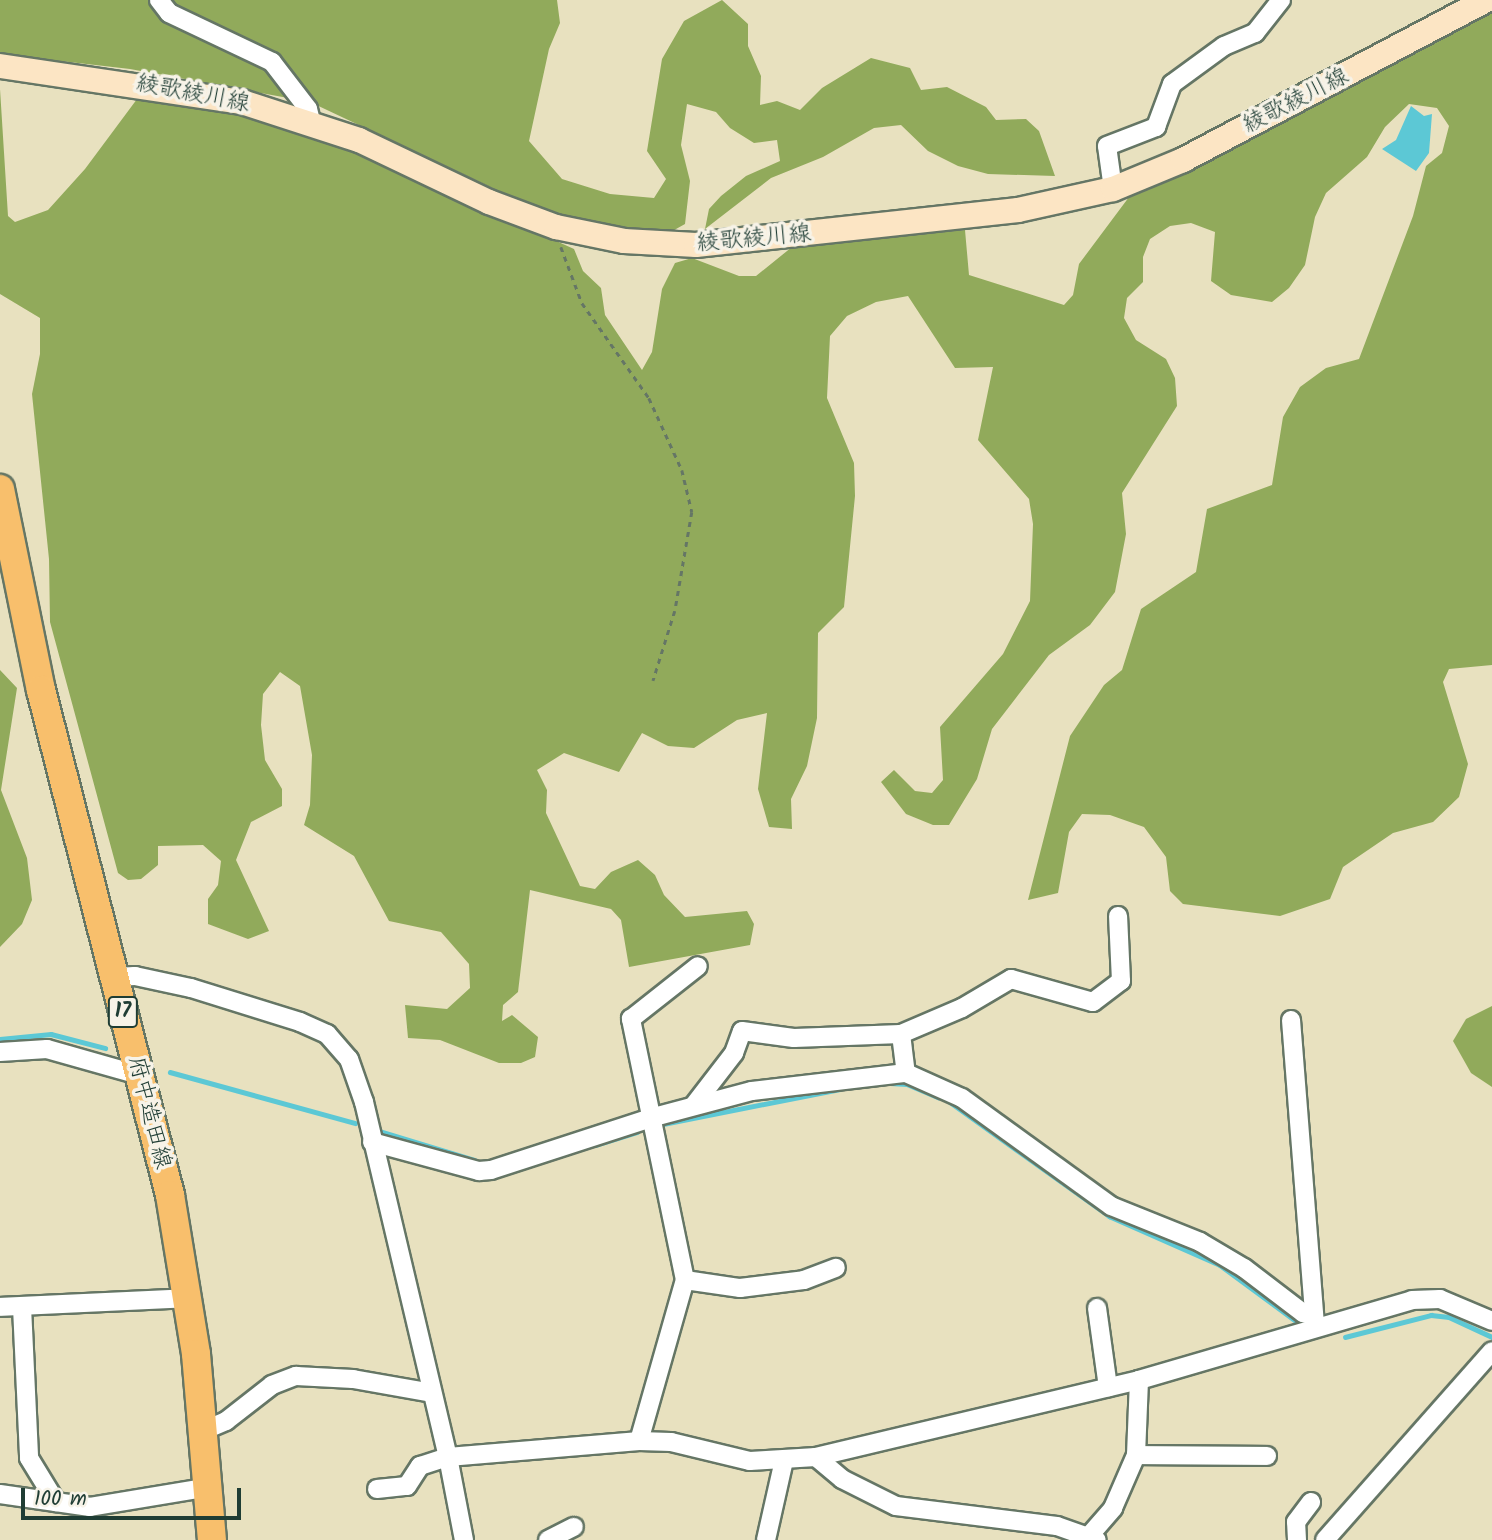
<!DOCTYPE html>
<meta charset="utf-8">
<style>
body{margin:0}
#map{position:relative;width:1492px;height:1540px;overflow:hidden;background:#e8e1bf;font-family:Kalam,"Klee One",sans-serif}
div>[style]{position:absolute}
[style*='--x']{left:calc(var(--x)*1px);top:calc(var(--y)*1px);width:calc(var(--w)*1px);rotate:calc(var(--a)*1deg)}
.forest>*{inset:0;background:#91aa5b}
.water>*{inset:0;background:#5cc8d5}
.stream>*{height:4.5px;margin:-2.25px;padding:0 2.25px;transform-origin:2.25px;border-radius:2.25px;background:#5cc8d5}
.path>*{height:2.5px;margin-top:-1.25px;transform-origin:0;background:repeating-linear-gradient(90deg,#657665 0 5px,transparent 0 10px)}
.roads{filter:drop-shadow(2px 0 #657665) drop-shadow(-2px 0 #657665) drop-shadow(0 2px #657665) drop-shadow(0 -2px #657665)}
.minor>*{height:18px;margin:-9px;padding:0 9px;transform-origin:9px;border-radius:9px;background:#fff}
.secondary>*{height:24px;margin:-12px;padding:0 12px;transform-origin:12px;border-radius:12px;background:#fce5c4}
.primary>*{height:28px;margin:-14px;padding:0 14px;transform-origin:14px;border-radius:14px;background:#f8bf6c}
span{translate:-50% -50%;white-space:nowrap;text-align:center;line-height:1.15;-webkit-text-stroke:7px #f7f3e8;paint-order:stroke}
.shield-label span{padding:2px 5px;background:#f7f3e8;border:2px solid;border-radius:5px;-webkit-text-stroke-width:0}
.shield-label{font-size:21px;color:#1f3d34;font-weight:700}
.street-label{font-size:23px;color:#1f3d34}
.scale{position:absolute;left:21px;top:1488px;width:220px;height:32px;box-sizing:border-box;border:4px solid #1f3d34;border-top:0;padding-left:9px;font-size:21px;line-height:24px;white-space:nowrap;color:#1f3d34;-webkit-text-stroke:5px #f7f3e8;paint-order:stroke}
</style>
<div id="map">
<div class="forest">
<div style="clip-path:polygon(0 0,557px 0,560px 23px,549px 49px,529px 141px,562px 179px,610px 194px,654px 198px,666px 179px,647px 151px,662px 59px,684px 21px,722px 0,748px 24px,748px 46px,761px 76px,760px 105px,777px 101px,800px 110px,822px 88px,871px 58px,910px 68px,921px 90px,947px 87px,986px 107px,996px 120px,1026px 119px,1039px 131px,1055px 176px,988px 174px,958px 166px,928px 151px,901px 125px,874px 128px,823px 157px,771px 178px,705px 229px,709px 209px,721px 196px,746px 176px,780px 161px,777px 140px,754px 143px,730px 128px,716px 112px,687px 104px,681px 145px,690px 181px,685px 224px,667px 234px,607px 226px,552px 216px,310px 102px,130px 69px,0 54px)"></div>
<div style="clip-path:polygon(1492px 10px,1492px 665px,1449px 669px,1443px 682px,1468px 764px,1459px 797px,1433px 822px,1393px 833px,1343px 867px,1330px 899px,1280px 916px,1183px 904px,1170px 891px,1166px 857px,1144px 827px,1110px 815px,1082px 814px,1069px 832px,1058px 893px,1028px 900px,1070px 736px,1104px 685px,1122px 670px,1141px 609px,1196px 572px,1207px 509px,1272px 485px,1283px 417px,1300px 387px,1326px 368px,1359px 359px,1413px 216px,1426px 166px,1442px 153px,1449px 126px,1437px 108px,1409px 104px,1385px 127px,1367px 157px,1326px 193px,1315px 217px,1305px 265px,1289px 288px,1272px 302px,1231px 295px,1211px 281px,1215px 232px,1191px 223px,1170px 226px,1150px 239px,1143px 257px,1143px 282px,1127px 298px,1124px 318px,1136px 340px,1166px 359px,1175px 378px,1177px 406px,1122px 493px,1126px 534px,1115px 592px,1090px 625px,1049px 655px,992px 729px,977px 779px,949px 825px,933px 825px,906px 814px,881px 782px,894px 770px,915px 791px,932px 793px,943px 780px,940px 727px,1003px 654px,1030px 601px,1033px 524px,1029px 499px,978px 440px,993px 367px,955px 368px,908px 296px,876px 302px,847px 316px,830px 336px,827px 398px,854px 463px,855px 496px,844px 607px,818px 633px,817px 718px,807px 766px,791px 799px,792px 829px,769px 827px,758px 789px,767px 713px,737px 720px,694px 748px,668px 746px,642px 733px,619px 772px,564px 753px,537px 770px,547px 790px,546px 813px,580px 886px,595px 889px,611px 872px,638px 860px,655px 875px,664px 895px,685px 917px,747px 911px,754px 924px,750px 945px,629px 967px,621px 920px,611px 909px,530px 890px,518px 992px,503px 1005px,502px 1021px,512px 1015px,538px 1037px,535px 1057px,521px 1063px,499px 1063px,440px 1040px,408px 1038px,405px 1005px,447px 1009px,470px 988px,469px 964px,441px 932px,389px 921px,354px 856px,304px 825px,310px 805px,312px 755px,300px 686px,280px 672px,263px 694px,261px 725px,265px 760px,282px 789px,282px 806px,251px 822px,236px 860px,269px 931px,248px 939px,208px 924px,208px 899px,218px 885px,221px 861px,203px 845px,158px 846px,158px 865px,141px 879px,128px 880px,118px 873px,50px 622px,49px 559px,32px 394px,40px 354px,40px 318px,0 294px,0 89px,8px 216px,15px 222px,48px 210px,85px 169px,143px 91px,315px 132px,574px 249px,583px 271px,601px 288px,605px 315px,642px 370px,652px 352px,662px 289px,675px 263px,692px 258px,739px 276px,756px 276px,792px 247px,965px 230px,969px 275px,1064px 305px,1073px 295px,1079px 264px,1132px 193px)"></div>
<div style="clip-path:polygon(0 670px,17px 688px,1px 790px,27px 858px,32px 900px,22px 924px,0 947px)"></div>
<div style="clip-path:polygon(1492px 1006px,1492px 1087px,1471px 1073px,1453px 1041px,1466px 1019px)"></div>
</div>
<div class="water">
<div style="clip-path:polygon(1411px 106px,1424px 116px,1432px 114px,1429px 153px,1416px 171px,1382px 149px,1396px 140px)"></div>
</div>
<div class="stream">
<div style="--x:0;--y:1039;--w:51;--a:-5.6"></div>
<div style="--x:51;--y:1034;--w:56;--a:14.5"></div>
<div style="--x:170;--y:1072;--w:192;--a:15.4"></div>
<div style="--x:890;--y:1083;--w:17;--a:3"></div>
<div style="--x:907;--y:1084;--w:34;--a:23"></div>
<div style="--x:950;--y:1102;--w:196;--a:35.6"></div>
<div style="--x:1109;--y:1216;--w:121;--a:23.8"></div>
<div style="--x:1220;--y:1265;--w:94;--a:36.4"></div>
<div style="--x:663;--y:1124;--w:180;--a:-11.2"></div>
<div style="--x:379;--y:1131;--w:100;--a:16.8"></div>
<div style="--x:595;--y:1145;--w:44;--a:-17.2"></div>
<div style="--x:1345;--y:1337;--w:89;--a:-14.3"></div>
<div style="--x:1431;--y:1315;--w:18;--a:6"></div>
<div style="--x:1449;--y:1317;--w:47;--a:24.9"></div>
</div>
<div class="path">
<div style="--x:561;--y:247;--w:60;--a:69.4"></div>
<div style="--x:582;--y:303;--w:116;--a:54.8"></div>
<div style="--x:649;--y:398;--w:79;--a:65.4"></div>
<div style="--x:682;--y:470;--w:43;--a:76.6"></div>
<div style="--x:692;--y:512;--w:100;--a:99.7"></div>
<div style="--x:675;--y:611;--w:73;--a:107.4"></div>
</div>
<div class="roads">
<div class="minor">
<div style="--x:159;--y:0;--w:16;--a:52"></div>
<div style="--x:169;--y:13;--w:114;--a:25.4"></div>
<div style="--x:272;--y:62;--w:59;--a:52.5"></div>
<div style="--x:308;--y:109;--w:12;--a:76"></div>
<div style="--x:1113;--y:189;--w:43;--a:-97.9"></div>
<div style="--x:1107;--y:146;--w:53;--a:-21.2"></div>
<div style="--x:1156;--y:127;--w:46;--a:-69.6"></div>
<div style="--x:1172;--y:84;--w:64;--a:-36.2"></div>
<div style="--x:1224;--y:46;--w:34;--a:-23"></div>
<div style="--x:1255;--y:33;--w:42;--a:-51.8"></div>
<div style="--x:114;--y:977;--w:21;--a:-3"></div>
<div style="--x:135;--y:976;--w:57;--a:12.1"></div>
<div style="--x:191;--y:988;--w:114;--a:17.3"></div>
<div style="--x:300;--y:1022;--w:30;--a:24"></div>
<div style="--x:327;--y:1034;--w:33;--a:49"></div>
<div style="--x:349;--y:1059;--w:46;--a:70.8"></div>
<div style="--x:364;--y:1102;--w:365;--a:76.7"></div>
<div style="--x:448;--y:1457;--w:85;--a:79.1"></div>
<div style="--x:1291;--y:1020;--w:308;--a:85.5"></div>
<div style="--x:901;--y:1034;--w:39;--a:83"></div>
<div style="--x:0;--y:1052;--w:47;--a:-3.7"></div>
<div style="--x:47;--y:1049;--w:96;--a:15.8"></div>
<div style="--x:694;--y:1105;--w:66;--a:-52.4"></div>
<div style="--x:734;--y:1053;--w:23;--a:-70"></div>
<div style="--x:742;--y:1031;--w:52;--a:7.7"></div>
<div style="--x:794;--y:1038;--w:107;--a:-2.1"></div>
<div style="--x:901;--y:1034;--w:66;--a:-23.1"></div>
<div style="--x:962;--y:1008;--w:57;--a:-30.6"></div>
<div style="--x:1011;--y:979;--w:85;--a:15.7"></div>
<div style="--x:1093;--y:1002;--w:35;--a:-37"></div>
<div style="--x:1121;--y:981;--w:65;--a:-92.6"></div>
<div style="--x:372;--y:1142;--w:111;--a:15.2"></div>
<div style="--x:479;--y:1171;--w:12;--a:-5"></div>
<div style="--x:491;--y:1170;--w:171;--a:-18"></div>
<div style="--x:654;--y:1117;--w:101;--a:-14.9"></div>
<div style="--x:752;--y:1091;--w:155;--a:-6.7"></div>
<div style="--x:906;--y:1073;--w:61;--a:24.1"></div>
<div style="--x:962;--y:1098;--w:184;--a:35.9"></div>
<div style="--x:1111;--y:1206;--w:96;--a:22"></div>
<div style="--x:1200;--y:1242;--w:51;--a:30.6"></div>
<div style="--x:1244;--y:1268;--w:74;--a:37.3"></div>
<div style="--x:1303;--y:1313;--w:11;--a:15"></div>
<div style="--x:685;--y:1280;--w:56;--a:8.3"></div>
<div style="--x:740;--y:1288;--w:64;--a:-7.1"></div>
<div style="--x:804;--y:1280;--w:34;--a:-21"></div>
<div style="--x:0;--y:1307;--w:188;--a:-2.7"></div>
<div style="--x:22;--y:1307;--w:151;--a:87.3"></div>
<div style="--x:29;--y:1458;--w:52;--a:58.5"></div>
<div style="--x:1097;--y:1308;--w:80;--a:82.1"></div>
<div style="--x:205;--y:1430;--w:23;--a:-23"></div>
<div style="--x:226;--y:1421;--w:58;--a:-38"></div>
<div style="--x:272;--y:1385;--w:26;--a:-21"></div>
<div style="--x:296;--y:1376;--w:57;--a:3"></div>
<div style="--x:353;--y:1379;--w:80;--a:10"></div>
<div style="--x:639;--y:1441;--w:167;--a:-74.1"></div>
<div style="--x:685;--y:1280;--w:267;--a:-101.7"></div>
<div style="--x:631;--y:1019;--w:85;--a:-38.3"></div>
<div style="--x:1136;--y:1455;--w:131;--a:0.4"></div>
<div style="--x:816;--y:1457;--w:34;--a:40"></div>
<div style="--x:842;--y:1479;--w:60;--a:26.6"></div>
<div style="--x:896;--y:1506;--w:162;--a:7.1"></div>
<div style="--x:1057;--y:1526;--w:42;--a:19.3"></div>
<div style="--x:377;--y:1489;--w:30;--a:-6"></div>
<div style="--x:407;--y:1486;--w:24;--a:-57"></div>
<div style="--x:420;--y:1466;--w:29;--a:-18"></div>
<div style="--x:448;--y:1457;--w:192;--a:-4.8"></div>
<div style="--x:639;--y:1441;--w:32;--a:2"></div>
<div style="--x:671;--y:1442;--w:81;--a:13.5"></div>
<div style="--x:750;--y:1461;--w:66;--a:-3.5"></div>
<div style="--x:816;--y:1457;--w:332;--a:-13.4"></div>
<div style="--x:1139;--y:1380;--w:284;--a:-16.3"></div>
<div style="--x:1412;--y:1300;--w:28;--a:-2"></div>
<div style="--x:1440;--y:1299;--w:56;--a:22.9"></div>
<div style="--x:0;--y:1494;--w:91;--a:8.2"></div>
<div style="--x:90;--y:1507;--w:121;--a:-9.5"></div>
<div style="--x:1089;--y:1536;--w:37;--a:-49"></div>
<div style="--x:1113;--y:1508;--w:58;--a:-66.5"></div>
<div style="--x:1136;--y:1455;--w:75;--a:-87.7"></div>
<div style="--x:548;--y:1540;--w:29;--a:-27"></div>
<div style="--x:766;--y:1540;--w:82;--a:-77.3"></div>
<div style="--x:1297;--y:1540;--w:18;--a:-93"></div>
<div style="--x:1296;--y:1522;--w:25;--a:-53"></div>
<div style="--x:1325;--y:1540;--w:252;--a:-48.5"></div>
</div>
<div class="secondary">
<div style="--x:0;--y:66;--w:245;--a:8.5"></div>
<div style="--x:242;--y:102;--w:123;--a:18"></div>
<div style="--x:359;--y:140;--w:144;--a:25.5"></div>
<div style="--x:489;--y:202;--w:72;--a:20.5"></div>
<div style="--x:556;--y:227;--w:69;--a:11.6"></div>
<div style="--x:624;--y:241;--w:72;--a:3.2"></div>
<div style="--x:696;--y:245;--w:324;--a:-6.2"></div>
<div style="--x:1018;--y:210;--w:97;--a:-12.5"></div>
<div style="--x:1113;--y:189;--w:76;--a:-22.5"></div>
<div style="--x:1183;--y:160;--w:344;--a:-27.8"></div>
</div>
<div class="primary">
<div style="--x:0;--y:489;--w:205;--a:78.5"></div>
<div style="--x:41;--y:690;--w:521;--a:75.67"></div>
<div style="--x:170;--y:1195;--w:161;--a:80.7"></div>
<div style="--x:196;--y:1354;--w:187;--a:85.1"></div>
</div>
</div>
<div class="shield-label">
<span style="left:123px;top:1012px">17</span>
</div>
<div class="street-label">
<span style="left:193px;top:94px;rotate:11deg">綾歌綾川線</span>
<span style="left:1296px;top:101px;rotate:-27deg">綾歌綾川線</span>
<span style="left:754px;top:239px;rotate:-5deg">綾歌綾川線</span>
<span style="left:149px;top:1113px;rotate:76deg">府中造田線</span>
</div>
<div class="scale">100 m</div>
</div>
